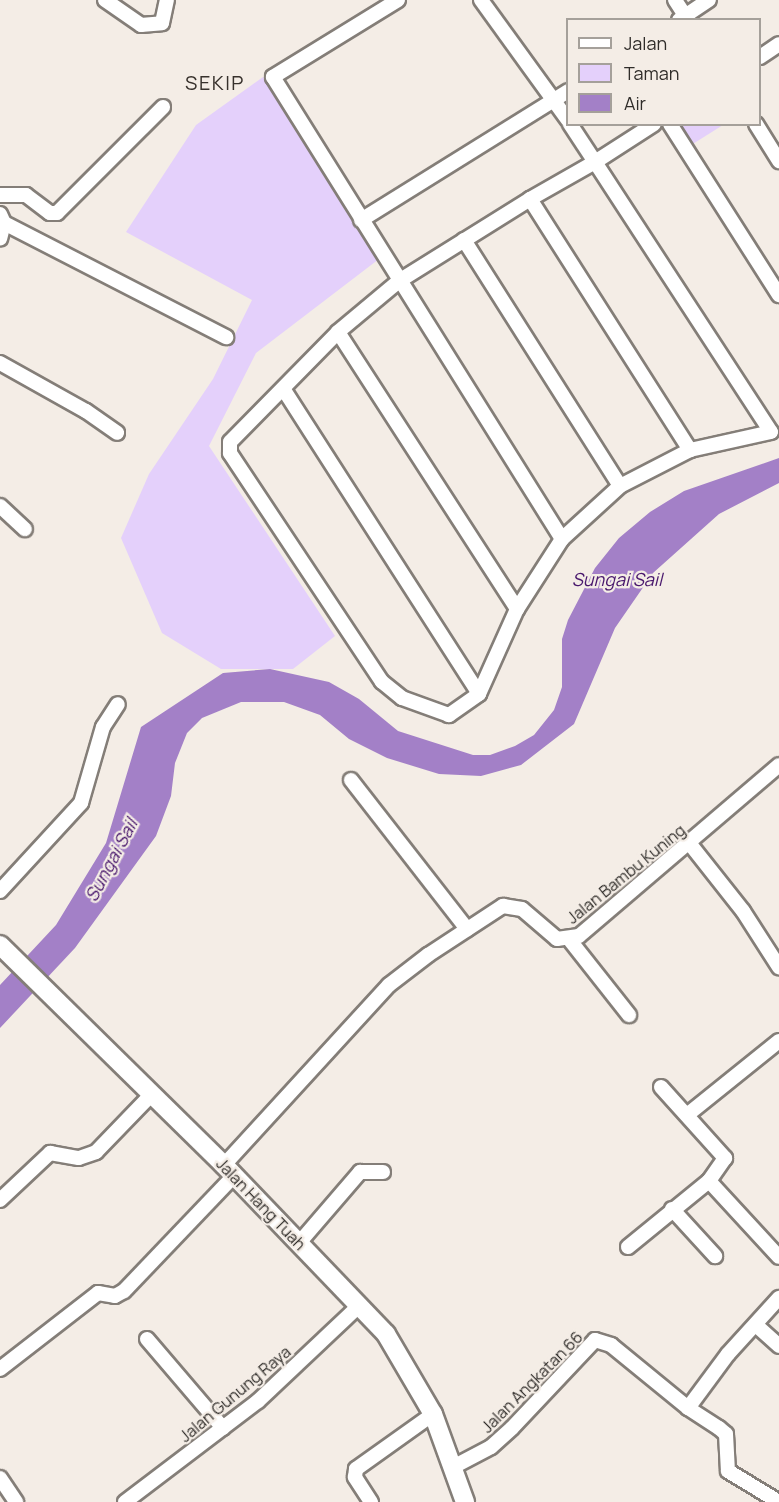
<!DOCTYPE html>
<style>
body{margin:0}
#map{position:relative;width:779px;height:1502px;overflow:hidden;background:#f4ede6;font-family:Manrope,sans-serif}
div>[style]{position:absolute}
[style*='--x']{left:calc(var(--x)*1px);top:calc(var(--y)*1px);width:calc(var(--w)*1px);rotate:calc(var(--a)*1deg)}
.green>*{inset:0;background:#e4d0fb}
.water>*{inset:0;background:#a380c7}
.roads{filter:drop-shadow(2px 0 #847e78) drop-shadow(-2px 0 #847e78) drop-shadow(0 2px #847e78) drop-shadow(0 -2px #847e78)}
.minor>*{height:14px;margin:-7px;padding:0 7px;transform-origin:7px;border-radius:7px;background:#fff}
.major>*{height:18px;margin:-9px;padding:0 9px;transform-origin:9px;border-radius:9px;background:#fff}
span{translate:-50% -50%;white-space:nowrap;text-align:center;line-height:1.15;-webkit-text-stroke:4.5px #f4ede6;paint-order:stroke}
.street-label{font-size:16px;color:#2f2c29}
.water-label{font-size:18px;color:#49186d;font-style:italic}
.quarter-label{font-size:20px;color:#37312c;letter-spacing:1.5px}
.legend{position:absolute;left:566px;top:18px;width:195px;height:108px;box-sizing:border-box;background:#f4ede6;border:2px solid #a5a09a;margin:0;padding:8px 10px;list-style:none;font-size:18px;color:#2f2c29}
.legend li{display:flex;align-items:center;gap:12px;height:30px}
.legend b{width:30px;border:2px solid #a5a09a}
</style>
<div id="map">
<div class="green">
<div style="clip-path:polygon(263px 77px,379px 259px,256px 353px,209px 446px,335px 636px,293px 669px,221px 669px,162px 633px,121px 538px,149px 474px,213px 379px,252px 300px,126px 232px,196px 125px)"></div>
<div style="clip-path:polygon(674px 125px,723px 125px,688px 147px)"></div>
</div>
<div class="water">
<div style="clip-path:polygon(779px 458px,779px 483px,719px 514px,653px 573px,615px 628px,574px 724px,521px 765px,481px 776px,439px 774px,387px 758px,349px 739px,320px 715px,284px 702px,241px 702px,202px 718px,187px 733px,175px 763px,171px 796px,156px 836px,75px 948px,0 1028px,0 985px,56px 925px,106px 843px,141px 727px,223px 673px,270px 669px,329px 682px,359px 699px,398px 731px,473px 755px,490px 755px,515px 746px,534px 735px,554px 710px,562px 687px,562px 639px,568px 620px,595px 568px,619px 538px,650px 512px,684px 491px)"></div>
</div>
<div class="roads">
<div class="minor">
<div style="--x:105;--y:0;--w:44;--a:34.8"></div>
<div style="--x:141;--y:25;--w:21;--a:-5"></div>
<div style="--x:162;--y:23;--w:24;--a:-78"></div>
<div style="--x:398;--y:0;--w:147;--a:148.4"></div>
<div style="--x:273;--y:77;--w:545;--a:57.97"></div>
<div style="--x:481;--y:0;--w:148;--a:54.1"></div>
<div style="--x:675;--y:0;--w:24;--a:57"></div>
<div style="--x:679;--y:20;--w:36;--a:-34"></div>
<div style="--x:760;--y:57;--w:23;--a:-34"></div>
<div style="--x:570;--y:124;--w:45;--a:56.7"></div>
<div style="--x:595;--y:162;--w:322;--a:56.9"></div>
<div style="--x:771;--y:432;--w:83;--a:167.5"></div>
<div style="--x:690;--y:450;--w:79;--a:152.8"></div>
<div style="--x:620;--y:486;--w:79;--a:137.6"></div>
<div style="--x:562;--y:539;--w:83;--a:122.7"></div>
<div style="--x:517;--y:609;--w:93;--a:114.1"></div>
<div style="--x:479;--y:694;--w:37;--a:145"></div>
<div style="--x:449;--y:715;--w:50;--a:-160.1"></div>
<div style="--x:402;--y:698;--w:26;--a:-141"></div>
<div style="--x:382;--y:682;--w:275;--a:-123.6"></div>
<div style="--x:230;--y:453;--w:11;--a:-90"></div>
<div style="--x:230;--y:442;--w:154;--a:-45.5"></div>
<div style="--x:338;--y:332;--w:80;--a:-39.9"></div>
<div style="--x:399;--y:281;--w:155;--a:-32"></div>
<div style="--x:530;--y:199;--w:75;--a:-29.6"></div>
<div style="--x:595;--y:162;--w:70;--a:-32.8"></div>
<div style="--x:670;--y:124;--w:203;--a:57.5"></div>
<div style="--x:756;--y:124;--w:44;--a:58.1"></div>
<div style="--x:0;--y:195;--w:26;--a:0"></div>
<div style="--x:26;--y:195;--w:30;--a:37"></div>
<div style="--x:50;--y:213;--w:7;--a:0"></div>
<div style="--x:57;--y:213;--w:150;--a:-45"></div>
<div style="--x:530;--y:199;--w:298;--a:57.5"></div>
<div style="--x:0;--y:214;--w:10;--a:66"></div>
<div style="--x:4;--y:223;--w:16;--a:104"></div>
<div style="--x:361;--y:220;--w:244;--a:-31.9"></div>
<div style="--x:4;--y:223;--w:250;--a:27.2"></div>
<div style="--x:464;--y:240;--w:291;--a:57.6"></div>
<div style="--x:338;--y:332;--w:330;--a:57.1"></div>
<div style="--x:0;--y:363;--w:98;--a:29.2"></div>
<div style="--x:86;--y:411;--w:38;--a:35"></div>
<div style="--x:284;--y:390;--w:361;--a:57.3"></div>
<div style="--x:0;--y:506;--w:34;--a:43"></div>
<div style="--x:351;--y:780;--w:189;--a:52.1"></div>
<div style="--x:690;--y:844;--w:85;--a:51.7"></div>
<div style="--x:743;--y:911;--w:67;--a:57.3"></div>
<div style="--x:0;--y:891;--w:120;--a:-47.4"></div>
<div style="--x:81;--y:803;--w:79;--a:-73.9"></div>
<div style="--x:103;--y:727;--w:27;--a:-57"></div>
<div style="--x:569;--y:939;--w:97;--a:51.7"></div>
<div style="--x:661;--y:1087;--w:96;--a:48"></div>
<div style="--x:725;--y:1158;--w:28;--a:125"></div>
<div style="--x:709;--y:1181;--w:103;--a:47.4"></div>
<div style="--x:687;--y:1115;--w:118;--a:-38.8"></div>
<div style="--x:224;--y:1165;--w:244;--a:-47.5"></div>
<div style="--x:389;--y:985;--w:49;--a:-37.6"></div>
<div style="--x:428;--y:955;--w:90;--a:-33.2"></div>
<div style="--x:503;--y:906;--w:19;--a:9"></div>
<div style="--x:522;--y:909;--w:46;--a:40.6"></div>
<div style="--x:557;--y:939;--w:22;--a:-8"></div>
<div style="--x:579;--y:936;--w:263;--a:-40.5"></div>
<div style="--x:0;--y:1200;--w:69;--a:-43.2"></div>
<div style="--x:50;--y:1153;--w:29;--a:10"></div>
<div style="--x:79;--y:1158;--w:18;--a:-19"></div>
<div style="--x:96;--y:1152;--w:79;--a:-46"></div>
<div style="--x:672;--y:1209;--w:64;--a:47.5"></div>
<div style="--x:299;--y:1243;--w:94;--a:-49.3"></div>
<div style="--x:360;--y:1172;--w:23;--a:0"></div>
<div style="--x:628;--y:1247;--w:104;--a:-39.2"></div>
<div style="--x:757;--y:1326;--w:30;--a:42"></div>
<div style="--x:147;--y:1339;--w:117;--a:49.5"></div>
<div style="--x:0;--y:1369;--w:124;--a:-37.8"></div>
<div style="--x:98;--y:1293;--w:17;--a:10"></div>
<div style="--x:115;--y:1296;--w:10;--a:-29"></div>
<div style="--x:124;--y:1291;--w:158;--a:-46.3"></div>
<div style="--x:688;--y:1408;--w:67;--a:-53.5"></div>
<div style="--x:728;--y:1354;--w:76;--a:-47.7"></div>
<div style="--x:453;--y:1467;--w:43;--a:-27.8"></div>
<div style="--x:491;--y:1447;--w:28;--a:-42"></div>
<div style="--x:512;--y:1428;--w:121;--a:-46.7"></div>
<div style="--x:595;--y:1340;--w:17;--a:17"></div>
<div style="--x:611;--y:1345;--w:99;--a:39.3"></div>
<div style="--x:688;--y:1408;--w:37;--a:33"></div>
<div style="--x:719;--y:1428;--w:9;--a:41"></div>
<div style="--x:726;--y:1434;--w:37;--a:87"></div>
<div style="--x:728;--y:1471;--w:60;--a:31.3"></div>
<div style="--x:0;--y:1478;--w:29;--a:56"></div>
<div style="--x:125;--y:1502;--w:167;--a:-37.2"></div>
<div style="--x:258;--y:1401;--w:140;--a:-43.3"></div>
<div style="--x:371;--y:1502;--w:30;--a:-123"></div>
<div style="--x:355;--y:1477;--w:8;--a:-83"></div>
<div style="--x:356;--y:1469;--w:95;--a:-35.5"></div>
</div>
<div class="major">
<div style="--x:0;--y:945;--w:314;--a:44.5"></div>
<div style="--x:224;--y:1165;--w:234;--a:46.2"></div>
<div style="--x:386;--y:1334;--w:93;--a:59.6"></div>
<div style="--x:433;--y:1414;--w:94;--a:70"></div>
</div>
</div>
<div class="street-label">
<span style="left:626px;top:874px;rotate:-39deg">Jalan Bambu Kuning</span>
<span style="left:261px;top:1204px;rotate:46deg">Jalan Hang Tuah</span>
<span style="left:532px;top:1382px;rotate:-45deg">Jalan Angkatan 66</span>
<span style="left:235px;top:1394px;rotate:-40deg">Jalan Gunung Raya</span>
</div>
<div class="water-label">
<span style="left:617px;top:579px">Sungai Sail</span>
<span style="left:111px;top:860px;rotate:-62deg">Sungai Sail</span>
</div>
<div class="quarter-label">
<span style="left:215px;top:82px">SEKIP</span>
</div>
<ul class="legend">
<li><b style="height:8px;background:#fff"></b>Jalan</li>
<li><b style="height:16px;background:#e4d0fb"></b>Taman</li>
<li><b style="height:16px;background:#a380c7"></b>Air</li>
</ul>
</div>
